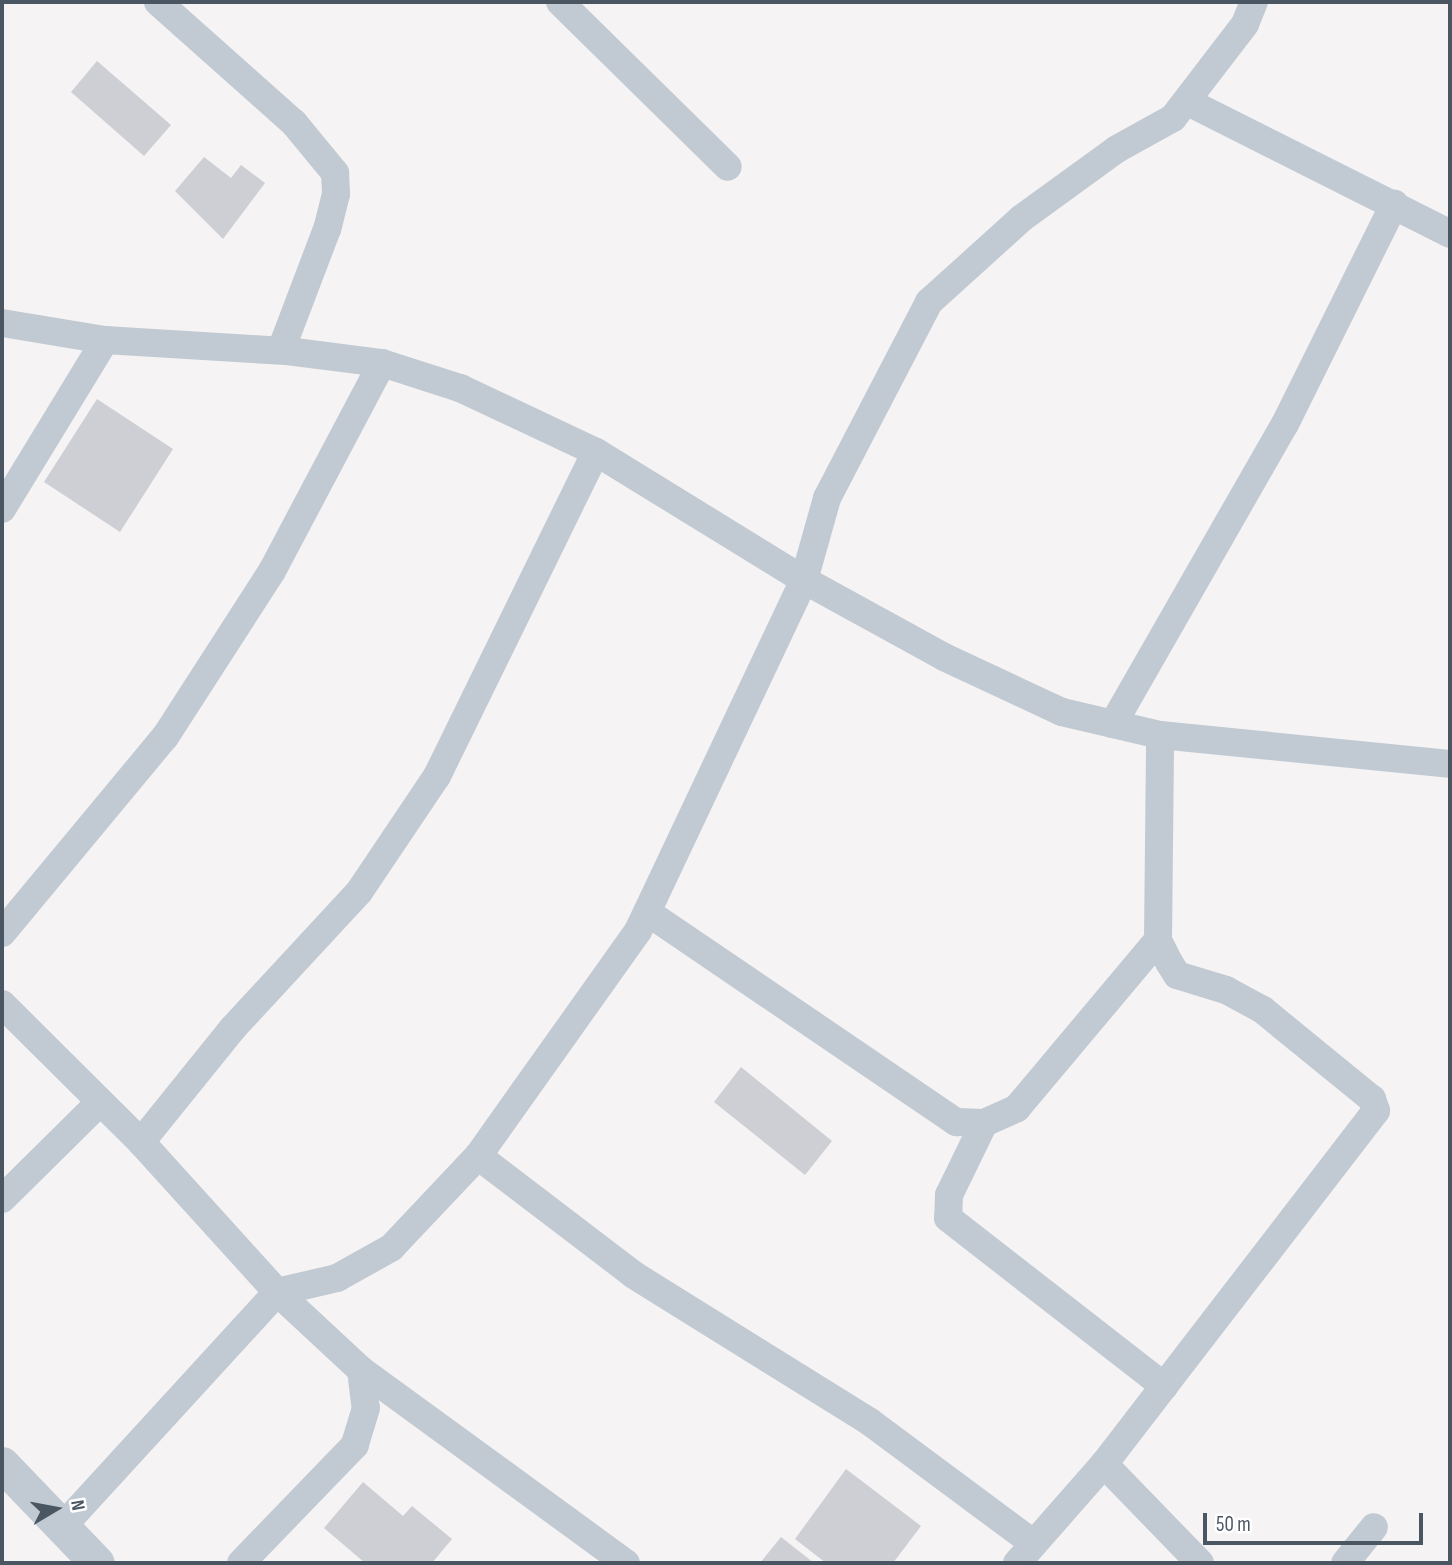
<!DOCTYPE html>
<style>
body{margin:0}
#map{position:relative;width:1452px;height:1565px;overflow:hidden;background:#f5f3f3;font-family:"Sofia Sans Condensed",sans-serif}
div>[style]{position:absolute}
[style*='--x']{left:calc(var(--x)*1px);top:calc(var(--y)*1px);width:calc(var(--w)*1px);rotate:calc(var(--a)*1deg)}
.building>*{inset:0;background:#cdcfd5}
.minor>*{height:28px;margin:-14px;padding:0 14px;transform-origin:14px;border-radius:14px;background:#c1cad2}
.tertiary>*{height:35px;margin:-17.5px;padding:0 17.5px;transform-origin:17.5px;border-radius:17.5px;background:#c1cad2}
span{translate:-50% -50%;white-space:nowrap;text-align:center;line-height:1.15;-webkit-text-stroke:6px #fff;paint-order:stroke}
.frame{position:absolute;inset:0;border:4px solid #4a5661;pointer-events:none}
.north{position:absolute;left:21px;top:1474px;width:70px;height:70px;-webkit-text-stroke:5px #fff;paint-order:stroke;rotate:80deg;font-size:19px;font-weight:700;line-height:28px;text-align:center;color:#4a5661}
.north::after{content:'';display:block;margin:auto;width:24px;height:32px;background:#4a5661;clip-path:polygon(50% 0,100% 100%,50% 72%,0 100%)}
.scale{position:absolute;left:1203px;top:1513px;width:220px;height:32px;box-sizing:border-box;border:4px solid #4a5661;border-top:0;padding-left:9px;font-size:21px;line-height:24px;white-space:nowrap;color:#4a5661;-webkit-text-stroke:5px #fff;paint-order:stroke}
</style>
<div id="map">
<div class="building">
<div style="clip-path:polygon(97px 61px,171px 125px,144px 156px,71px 92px)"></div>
<div style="clip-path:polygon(204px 157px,231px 178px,241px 165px,265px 183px,223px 239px,175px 191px)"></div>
<div style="clip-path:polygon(97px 399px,173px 449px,120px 532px,44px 482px)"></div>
<div style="clip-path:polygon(741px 1067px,832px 1141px,805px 1175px,714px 1102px)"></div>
<div style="clip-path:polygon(846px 1469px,921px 1526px,893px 1563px,826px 1563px,795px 1539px)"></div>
<div style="clip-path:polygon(363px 1482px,403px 1516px,412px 1506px,452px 1539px,432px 1563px,365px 1563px,324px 1528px)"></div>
<div style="clip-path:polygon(781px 1537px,814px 1563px,760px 1563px)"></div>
</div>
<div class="minor">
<div style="--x:158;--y:2;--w:182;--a:41.7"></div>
<div style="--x:294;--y:123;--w:65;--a:50.6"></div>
<div style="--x:335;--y:173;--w:21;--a:87"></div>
<div style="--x:336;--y:194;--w:36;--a:104"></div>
<div style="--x:327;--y:229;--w:129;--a:110.8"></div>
<div style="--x:560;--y:2;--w:235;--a:44.5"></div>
<div style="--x:1188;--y:102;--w:293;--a:26.7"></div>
<div style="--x:2;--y:323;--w:104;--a:9.4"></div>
<div style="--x:105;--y:340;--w:182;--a:3.5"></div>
<div style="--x:287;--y:351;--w:96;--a:7.2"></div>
<div style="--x:382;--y:363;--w:82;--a:17.8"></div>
<div style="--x:460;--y:388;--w:150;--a:25.2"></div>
<div style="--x:596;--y:452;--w:244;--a:31.6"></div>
<div style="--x:804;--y:580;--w:160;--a:28.8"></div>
<div style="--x:944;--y:657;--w:130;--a:25"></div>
<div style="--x:1062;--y:712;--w:101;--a:13.2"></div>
<div style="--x:1160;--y:735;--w:291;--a:5.7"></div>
<div style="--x:2;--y:509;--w:198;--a:-58.6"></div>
<div style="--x:1113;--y:724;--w:346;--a:-60.2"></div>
<div style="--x:1285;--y:424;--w:246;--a:-63.6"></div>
<div style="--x:647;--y:912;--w:374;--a:34.2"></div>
<div style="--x:956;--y:1122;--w:28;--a:2"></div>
<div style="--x:984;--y:1123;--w:36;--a:-24"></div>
<div style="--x:1017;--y:1108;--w:219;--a:-50"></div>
<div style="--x:2;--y:933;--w:255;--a:-50.3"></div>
<div style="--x:165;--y:737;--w:197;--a:-57.2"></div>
<div style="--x:272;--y:571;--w:235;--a:-62.1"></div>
<div style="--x:2;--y:1004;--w:196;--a:44.8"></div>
<div style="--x:141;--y:1142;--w:202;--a:47.8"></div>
<div style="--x:277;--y:1292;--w:115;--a:42.9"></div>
<div style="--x:361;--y:1370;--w:38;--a:83"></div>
<div style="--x:366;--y:1408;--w:39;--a:107"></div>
<div style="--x:355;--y:1445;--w:164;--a:134"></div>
<div style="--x:984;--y:1123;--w:80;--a:115.9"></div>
<div style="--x:949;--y:1195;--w:23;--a:92"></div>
<div style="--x:948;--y:1218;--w:274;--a:37.9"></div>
<div style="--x:141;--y:1142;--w:146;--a:-51.1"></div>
<div style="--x:233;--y:1028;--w:185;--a:-47.2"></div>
<div style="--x:359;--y:892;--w:140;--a:-56.1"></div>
<div style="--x:437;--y:776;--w:361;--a:-63.9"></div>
<div style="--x:478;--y:1156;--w:196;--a:37.3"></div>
<div style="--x:634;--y:1275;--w:278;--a:31.9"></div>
<div style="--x:870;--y:1422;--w:204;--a:36.6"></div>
<div style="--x:2;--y:1199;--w:138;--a:-44.7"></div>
<div style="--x:361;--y:1370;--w:328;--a:36.1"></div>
<div style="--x:1104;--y:1464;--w:138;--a:45.9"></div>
<div style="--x:62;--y:1527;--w:319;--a:-47.5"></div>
<div style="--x:277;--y:1292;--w:62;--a:-13.1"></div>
<div style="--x:337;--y:1278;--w:62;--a:-29.1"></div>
<div style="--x:391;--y:1248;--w:127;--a:-46.6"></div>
<div style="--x:478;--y:1156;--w:276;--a:-54.6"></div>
<div style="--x:638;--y:931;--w:388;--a:-64.7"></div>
<div style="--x:804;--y:580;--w:85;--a:-74.3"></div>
<div style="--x:827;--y:498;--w:221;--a:-62.5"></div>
<div style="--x:929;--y:302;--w:125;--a:-42.1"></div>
<div style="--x:1022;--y:218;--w:117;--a:-36"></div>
<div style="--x:1117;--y:149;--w:64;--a:-29"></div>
<div style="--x:1173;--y:118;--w:118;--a:-52.5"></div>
<div style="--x:1245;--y:24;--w:24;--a:-68"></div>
<div style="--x:1017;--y:1563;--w:132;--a:-48.7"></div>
<div style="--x:1104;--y:1464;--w:446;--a:-52.4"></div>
<div style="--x:1376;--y:1111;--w:13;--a:-108"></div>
<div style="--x:1372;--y:1099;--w:141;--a:-140.8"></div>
<div style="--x:1263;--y:1010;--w:42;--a:-151.6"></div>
<div style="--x:1226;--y:990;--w:51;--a:-163"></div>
<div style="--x:1177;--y:975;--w:15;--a:-122"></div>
<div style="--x:1169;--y:962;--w:25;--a:-117"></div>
<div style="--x:1158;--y:940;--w:205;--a:-89.4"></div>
<div style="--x:1345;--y:1563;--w:46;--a:-51.1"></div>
</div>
<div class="tertiary">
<div style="--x:2;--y:1464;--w:137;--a:46.2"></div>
</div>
<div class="frame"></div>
<div class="north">N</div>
<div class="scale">50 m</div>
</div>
